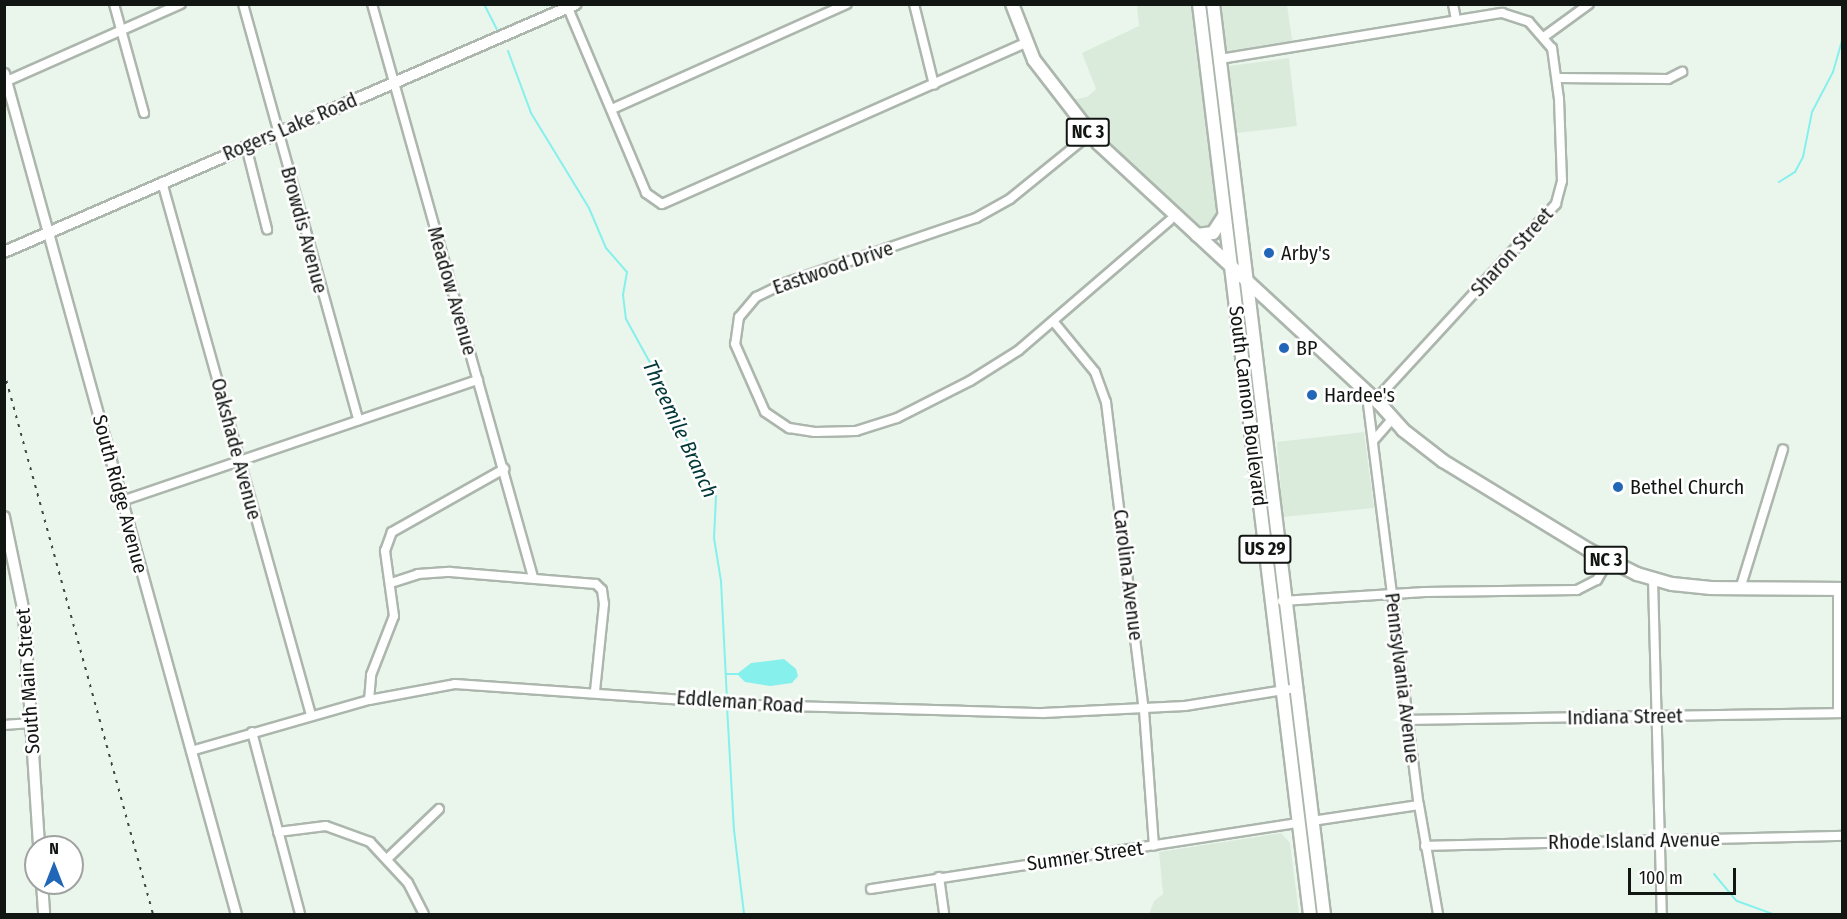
<!DOCTYPE html>
<style>
body{margin:0}
#map{position:relative;width:1847px;height:919px;overflow:hidden;background:#eaf6ec;font-family:"Fira Sans Condensed",sans-serif}
div>[style]{position:absolute}
[style*='--x']{left:calc(var(--x)*1px);top:calc(var(--y)*1px);width:calc(var(--w)*1px);rotate:calc(var(--a)*1deg)}
.built>*{inset:0;background:#daebdc}
.water>*{inset:0;background:#85f0ec}
.stream>*{height:2px;margin:-1px;padding:0 1px;transform-origin:1px;border-radius:1px;background:#85f0ec}
.roads{filter:drop-shadow(2px 0 #acb6ad) drop-shadow(-2px 0 #acb6ad) drop-shadow(0 2px #acb6ad) drop-shadow(0 -2px #acb6ad)}
.minor>*{height:8px;margin:-4px;padding:0 4px;transform-origin:4px;border-radius:4px;background:#fff}
.tertiary>*{height:9px;margin:-4.5px;padding:0 4.5px;transform-origin:4.5px;border-radius:4.5px;background:#fff}
.secondary>*{height:10px;margin:-5px;padding:0 5px;transform-origin:5px;border-radius:5px;background:#fff}
.primary>*{height:12px;margin:-6px;padding:0 6px;transform-origin:6px;border-radius:6px;background:#fff}
.rail>*{height:2px;margin-top:-1px;transform-origin:0;background:repeating-linear-gradient(90deg,#404641 0 3px,transparent 0 9px)}
.dots>*{width:16px;height:16px;translate:-50% -50%;box-sizing:border-box;border:3px solid #fff;border-radius:50%}
span{translate:-50% -50%;white-space:nowrap;text-align:center;line-height:1.15;-webkit-text-stroke:5px #fff;paint-order:stroke}
.shield-label span{padding:2px 4px;background:#fff;border:2px solid;border-radius:4px;-webkit-text-stroke-width:0}
.shield-label{font-size:18px;color:#121613;font-weight:700}
.street-label{font-size:20px;color:#121613}
.poi-label{font-size:20px;color:#121613}
.left{translate:0 -50%;text-align:left}
.water-label{font-size:21px;color:#023837;font-style:italic}
.frame{position:absolute;inset:0;border:6px solid #121613;pointer-events:none}
.north{position:absolute;left:24px;top:835px;width:60px;height:60px;box-sizing:border-box;background:#fff;border:2px solid #a0a2a1;border-radius:50%;rotate:0deg;font-size:16px;font-weight:700;line-height:24px;text-align:center;color:#121613}
.north::after{content:'';display:block;margin:auto;width:21px;height:27px;background:#2267b7;clip-path:polygon(50% 0,100% 100%,50% 72%,0 100%)}
.scale{position:absolute;left:1628px;top:868px;width:108px;height:27px;box-sizing:border-box;border:3px solid #121613;border-top:0;padding-left:8px;font-size:18px;line-height:21px;white-space:nowrap;color:#121613;-webkit-text-stroke:4px #fff;paint-order:stroke}
</style>
<div id="map">
<div class="built">
<div style="clip-path:polygon(1137px 5px,1192px 5px,1217px 208px,1217px 220px,1206px 231px,1197px 228px,1138px 173px,1071px 100px,1087px 97px,1096px 89px,1082px 53px,1139px 26px)"></div>
<div style="clip-path:polygon(1221px 5px,1287px 5px,1293px 45px,1227px 53px)"></div>
<div style="clip-path:polygon(1289px 58px,1297px 126px,1237px 133px,1229px 66px)"></div>
<div style="clip-path:polygon(1364px 432px,1374px 508px,1283px 517px,1277px 442px)"></div>
<div style="clip-path:polygon(1281px 833px,1290px 843px,1299px 914px,1149px 914px,1154px 901px,1163px 894px,1159px 852px)"></div>
</div>
<div class="water">
<div style="clip-path:polygon(784px 659px,796px 669px,798px 676px,792px 683px,770px 686px,745px 682px,737px 674px,751px 663px)"></div>
</div>
<div class="stream">
<div style="--x:484;--y:4;--w:28;--a:63"></div>
<div style="--x:508;--y:51;--w:66;--a:69.6"></div>
<div style="--x:531;--y:113;--w:111;--a:58.6"></div>
<div style="--x:589;--y:208;--w:43;--a:67"></div>
<div style="--x:606;--y:248;--w:32;--a:49"></div>
<div style="--x:627;--y:272;--w:23;--a:100"></div>
<div style="--x:623;--y:295;--w:24;--a:83"></div>
<div style="--x:626;--y:319;--w:81;--a:61.2"></div>
<div style="--x:665;--y:390;--w:101;--a:66.7"></div>
<div style="--x:705;--y:483;--w:17;--a:50"></div>
<div style="--x:716;--y:496;--w:42;--a:92.7"></div>
<div style="--x:714;--y:538;--w:44;--a:80.8"></div>
<div style="--x:721;--y:581;--w:119;--a:87.1"></div>
<div style="--x:1779;--y:182;--w:19;--a:-32"></div>
<div style="--x:1795;--y:172;--w:17;--a:-62"></div>
<div style="--x:1803;--y:157;--w:46;--a:-78.7"></div>
<div style="--x:1812;--y:112;--w:45;--a:-62.3"></div>
<div style="--x:1833;--y:72;--w:33;--a:-74"></div>
<div style="--x:726;--y:674;--w:12;--a:0"></div>
<div style="--x:727;--y:706;--w:124;--a:86.8"></div>
<div style="--x:734;--y:830;--w:85;--a:83.2"></div>
<div style="--x:1714;--y:874;--w:35;--a:50"></div>
<div style="--x:1737;--y:901;--w:37;--a:20"></div>
</div>
<div class="roads">
<div class="minor">
<div style="--x:114;--y:4;--w:113;--a:74.6"></div>
<div style="--x:243;--y:4;--w:432;--a:74.5"></div>
<div style="--x:372;--y:4;--w:595;--a:74.31"></div>
<div style="--x:914;--y:4;--w:83;--a:76.1"></div>
<div style="--x:1453;--y:4;--w:15;--a:79"></div>
<div style="--x:568;--y:8;--w:201;--a:67.1"></div>
<div style="--x:646;--y:193;--w:19;--a:35"></div>
<div style="--x:662;--y:204;--w:398;--a:-23.9"></div>
<div style="--x:1545;--y:36;--w:54;--a:-36"></div>
<div style="--x:1220;--y:59;--w:286;--a:-9.3"></div>
<div style="--x:1502;--y:13;--w:28;--a:18"></div>
<div style="--x:1529;--y:22;--w:35;--a:49"></div>
<div style="--x:1552;--y:48;--w:51;--a:82.2"></div>
<div style="--x:1559;--y:99;--w:82;--a:87.9"></div>
<div style="--x:1562;--y:181;--w:24;--a:105"></div>
<div style="--x:1556;--y:204;--w:266;--a:132.6"></div>
<div style="--x:1557;--y:78;--w:111;--a:0.5"></div>
<div style="--x:1668;--y:79;--w:16;--a:-27"></div>
<div style="--x:7;--y:81;--w:190;--a:-23.9"></div>
<div style="--x:612;--y:109;--w:257;--a:-24.1"></div>
<div style="--x:1090;--y:134;--w:103;--a:140.9"></div>
<div style="--x:1010;--y:199;--w:39;--a:151"></div>
<div style="--x:976;--y:218;--w:202;--a:161.2"></div>
<div style="--x:785;--y:283;--w:32;--a:154"></div>
<div style="--x:756;--y:297;--w:26;--a:130"></div>
<div style="--x:739;--y:317;--w:27;--a:98"></div>
<div style="--x:735;--y:344;--w:74;--a:66.2"></div>
<div style="--x:765;--y:412;--w:29;--a:34"></div>
<div style="--x:789;--y:428;--w:26;--a:9"></div>
<div style="--x:815;--y:432;--w:41;--a:-1.4"></div>
<div style="--x:856;--y:431;--w:43;--a:-17.6"></div>
<div style="--x:897;--y:418;--w:82;--a:-26.9"></div>
<div style="--x:970;--y:381;--w:58;--a:-32.3"></div>
<div style="--x:1019;--y:350;--w:199;--a:-40.7"></div>
<div style="--x:246;--y:146;--w:86;--a:75.8"></div>
<div style="--x:162;--y:182;--w:553;--a:74.38"></div>
<div style="--x:1053;--y:321;--w:66;--a:50.5"></div>
<div style="--x:1095;--y:372;--w:32;--a:70"></div>
<div style="--x:1106;--y:402;--w:310;--a:83"></div>
<div style="--x:1144;--y:710;--w:136;--a:85.8"></div>
<div style="--x:1368;--y:404;--w:404;--a:82.8"></div>
<div style="--x:1419;--y:805;--w:111;--a:80.1"></div>
<div style="--x:1374;--y:440;--w:23;--a:-49"></div>
<div style="--x:122;--y:501;--w:376;--a:-18.8"></div>
<div style="--x:1653;--y:579;--w:335;--a:88.5"></div>
<div style="--x:391;--y:583;--w:28;--a:-18"></div>
<div style="--x:418;--y:574;--w:32;--a:-4"></div>
<div style="--x:450;--y:572;--w:146;--a:4.7"></div>
<div style="--x:596;--y:584;--w:8;--a:45"></div>
<div style="--x:602;--y:590;--w:14;--a:82"></div>
<div style="--x:604;--y:604;--w:87;--a:95.9"></div>
<div style="--x:1740;--y:589;--w:146;--a:-72.9"></div>
<div style="--x:1838;--y:589;--w:124;--a:90"></div>
<div style="--x:1282;--y:601;--w:143;--a:-3.6"></div>
<div style="--x:1425;--y:592;--w:152;--a:-0.8"></div>
<div style="--x:1577;--y:590;--w:22;--a:-27"></div>
<div style="--x:1597;--y:580;--w:22;--a:-60"></div>
<div style="--x:369;--y:700;--w:25;--a:-85"></div>
<div style="--x:371;--y:675;--w:63;--a:-68.7"></div>
<div style="--x:394;--y:616;--w:66;--a:-97.9"></div>
<div style="--x:385;--y:551;--w:20;--a:-70"></div>
<div style="--x:392;--y:532;--w:129;--a:-29.4"></div>
<div style="--x:1407;--y:720;--w:435;--a:-0.9"></div>
<div style="--x:4;--y:725;--w:27;--a:-4"></div>
<div style="--x:252;--y:732;--w:188;--a:75.2"></div>
<div style="--x:191;--y:751;--w:185;--a:-16"></div>
<div style="--x:369;--y:700;--w:87;--a:-10.5"></div>
<div style="--x:455;--y:684;--w:298;--a:4"></div>
<div style="--x:752;--y:705;--w:291;--a:1.6"></div>
<div style="--x:1043;--y:713;--w:142;--a:-2.8"></div>
<div style="--x:1185;--y:706;--w:112;--a:-9.2"></div>
<div style="--x:1312;--y:821;--w:108;--a:-8.5"></div>
<div style="--x:278;--y:832;--w:48;--a:-7.1"></div>
<div style="--x:326;--y:826;--w:47;--a:20"></div>
<div style="--x:370;--y:842;--w:56;--a:47.2"></div>
<div style="--x:408;--y:883;--w:35;--a:63"></div>
<div style="--x:1425;--y:846;--w:417;--a:-1.4"></div>
<div style="--x:387;--y:859;--w:72;--a:-43.9"></div>
<div style="--x:939;--y:877;--w:37;--a:82"></div>
<div style="--x:871;--y:889;--w:433;--a:-8.8"></div>
</div>
<div class="tertiary">
<div style="--x:4;--y:73;--w:872;--a:74.58"></div>
</div>
<div class="secondary">
<div style="--x:4;--y:252;--w:623;--a:-23.44"></div>
<div style="--x:4;--y:517;--w:98;--a:78.2"></div>
<div style="--x:24;--y:613;--w:234;--a:86.3"></div>
<div style="--x:42;--y:883;--w:31;--a:86"></div>
</div>
<div class="primary">
<div style="--x:1012;--y:4;--w:60;--a:68.6"></div>
<div style="--x:1034;--y:60;--w:106;--a:52.3"></div>
<div style="--x:1099;--y:144;--w:381;--a:42.8"></div>
<div style="--x:1379;--y:403;--w:36;--a:48"></div>
<div style="--x:1403;--y:430;--w:51;--a:37.8"></div>
<div style="--x:1443;--y:461;--w:171;--a:31.4"></div>
<div style="--x:1589;--y:550;--w:54;--a:26.6"></div>
<div style="--x:1637;--y:574;--w:36;--a:16"></div>
<div style="--x:1672;--y:584;--w:39;--a:6"></div>
<div style="--x:1711;--y:588;--w:131;--a:0.4"></div>
<div style="--x:1199;--y:4;--w:917;--a:83.05"></div>
<div style="--x:1213;--y:4;--w:917;--a:83.05"></div>
<div style="--x:1197;--y:235;--w:16;--a:-7"></div>
<div style="--x:1213;--y:233;--w:20;--a:-57"></div>
</div>
</div>
<div class="rail">
<div style="--x:4;--y:372;--w:562;--a:74.63"></div>
</div>
<div class="dots">
<div style="left:1269px;top:253px;background:#2267b7"></div>
<div style="left:1284px;top:348px;background:#2267b7"></div>
<div style="left:1312px;top:395px;background:#2267b7"></div>
<div style="left:1618px;top:487px;background:#2267b7"></div>
</div>
<div class="shield-label">
<span style="left:1088px;top:132px">NC 3</span>
<span style="left:1265px;top:549px">US 29</span>
<span style="left:1606px;top:560px">NC 3</span>
</div>
<div class="street-label">
<span style="left:290px;top:127px;rotate:-23deg">Rogers Lake Road</span>
<span style="left:304px;top:230px;rotate:75deg">Browdis Avenue</span>
<span style="left:1512px;top:252px;rotate:-48deg">Sharon Street</span>
<span style="left:833px;top:268px;rotate:-19deg">Eastwood Drive</span>
<span style="left:452px;top:291px;rotate:74deg">Meadow Avenue</span>
<span style="left:1248px;top:406px;rotate:83deg">South Cannon Boulevard</span>
<span style="left:236px;top:449px;rotate:75deg">Oakshade Avenue</span>
<span style="left:120px;top:494px;rotate:75deg">South Ridge Avenue</span>
<span style="left:1128px;top:575px;rotate:83deg">Carolina Avenue</span>
<span style="left:1402px;top:678px;rotate:83deg">Pennsylvania Avenue</span>
<span style="left:28px;top:681px;rotate:-94deg">South Main Street</span>
<span style="left:740px;top:702px;rotate:4deg">Eddleman Road</span>
<span style="left:1625px;top:717px;rotate:-1deg">Indiana Street</span>
<span style="left:1634px;top:841px;rotate:-1deg">Rhode Island Avenue</span>
<span style="left:1085px;top:856px;rotate:-8deg">Sumner Street</span>
</div>
<div class="poi-label">
<span class="left" style="left:1281px;top:253px">Arby's</span>
<span class="left" style="left:1296px;top:348px">BP</span>
<span class="left" style="left:1324px;top:395px">Hardee's</span>
<span class="left" style="left:1630px;top:487px">Bethel Church</span>
</div>
<div class="water-label">
<span style="left:680px;top:429px;rotate:65deg">Threemile Branch</span>
</div>
<div class="frame"></div>
<div class="north">N</div>
<div class="scale">100 m</div>
</div>
